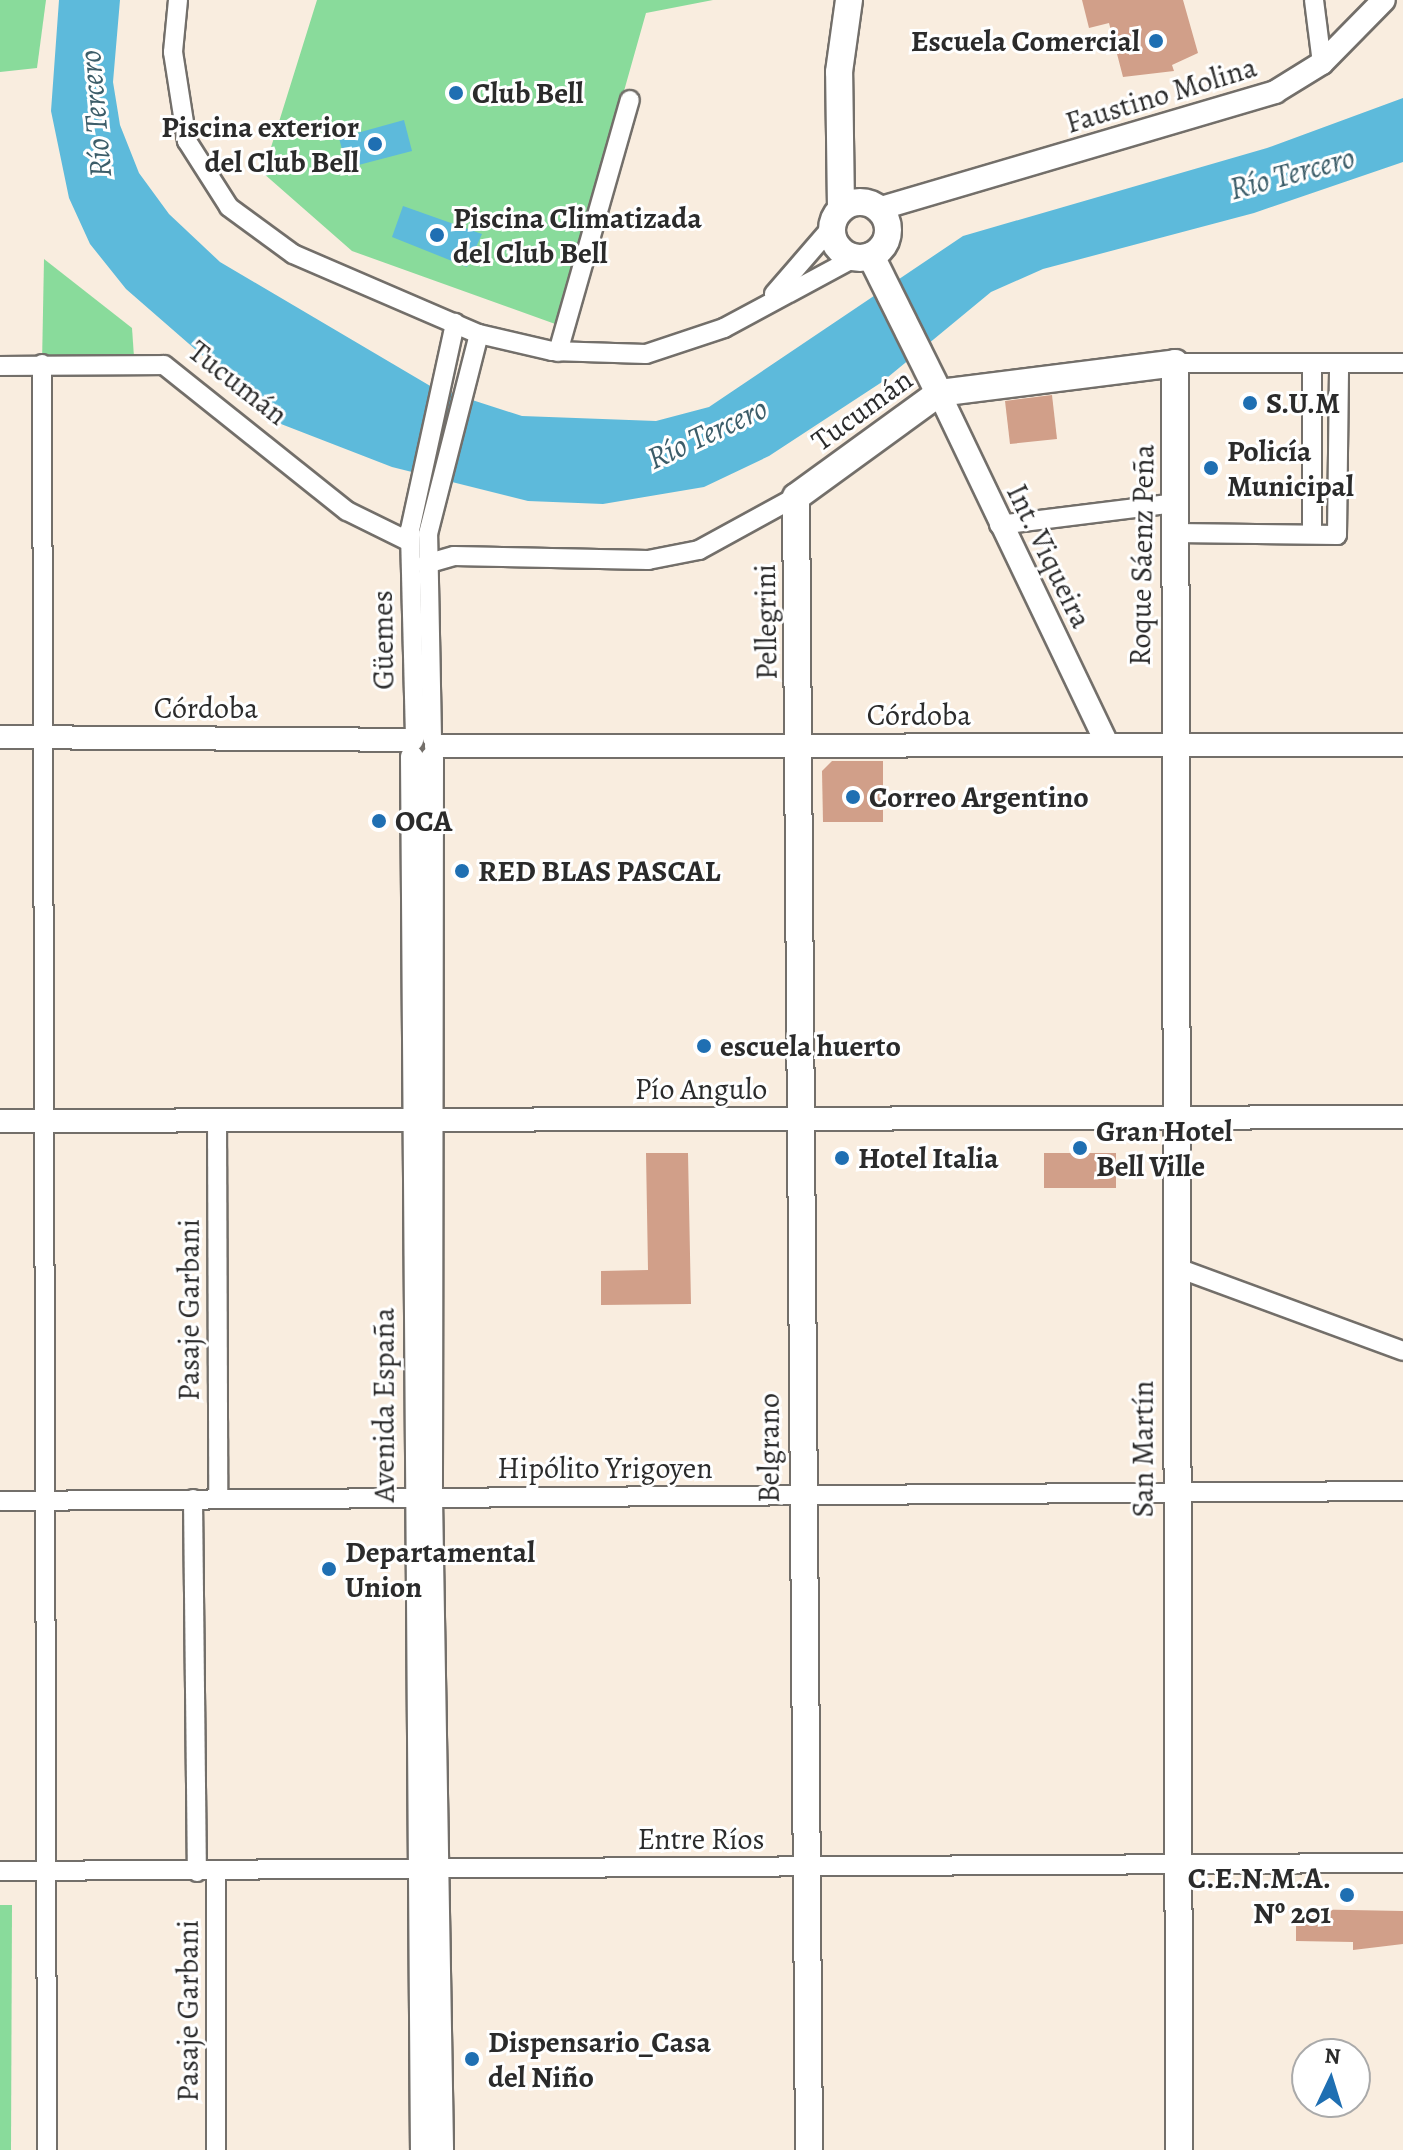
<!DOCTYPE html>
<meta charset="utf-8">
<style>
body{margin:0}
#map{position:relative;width:1403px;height:2150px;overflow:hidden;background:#f9eddf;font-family:Alegreya,serif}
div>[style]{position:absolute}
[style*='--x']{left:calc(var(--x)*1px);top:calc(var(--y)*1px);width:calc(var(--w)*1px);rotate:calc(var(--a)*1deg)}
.green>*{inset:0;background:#89db9b}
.water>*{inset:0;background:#5dbadb}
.building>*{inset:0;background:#d19f89}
.roads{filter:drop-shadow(2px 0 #736f6a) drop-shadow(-2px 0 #736f6a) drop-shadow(0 2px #736f6a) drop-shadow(0 -2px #736f6a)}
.minor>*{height:18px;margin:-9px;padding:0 9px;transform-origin:9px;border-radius:9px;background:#fff}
.tertiary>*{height:22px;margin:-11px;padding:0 11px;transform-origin:11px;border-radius:11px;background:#fff}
.secondary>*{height:26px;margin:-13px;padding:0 13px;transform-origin:13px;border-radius:13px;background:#fff}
.secondary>.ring{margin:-13px;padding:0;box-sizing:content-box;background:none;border:26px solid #fff;border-radius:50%}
.dots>*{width:22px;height:22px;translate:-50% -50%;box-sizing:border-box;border:4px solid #fff;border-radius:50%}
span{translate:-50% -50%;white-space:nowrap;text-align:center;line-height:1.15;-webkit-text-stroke:6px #fff;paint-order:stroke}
.poi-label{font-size:30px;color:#2b2b2b;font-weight:700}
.right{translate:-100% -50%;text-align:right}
.left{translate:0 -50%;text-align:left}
.street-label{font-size:30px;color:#2b2b2b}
.water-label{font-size:32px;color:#3c5d69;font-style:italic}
.north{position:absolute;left:1291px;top:2038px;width:80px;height:80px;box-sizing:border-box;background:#fff;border:2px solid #aaa;border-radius:50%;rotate:4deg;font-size:22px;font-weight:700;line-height:32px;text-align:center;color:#2b2b2b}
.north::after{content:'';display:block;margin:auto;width:28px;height:36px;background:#1f6fb2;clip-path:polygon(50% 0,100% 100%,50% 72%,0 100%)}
</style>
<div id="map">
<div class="green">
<div style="clip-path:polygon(0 0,46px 0,37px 68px,0 72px)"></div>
<div style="clip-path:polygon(317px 0,713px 0,646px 13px,558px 325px,352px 251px,263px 173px)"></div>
<div style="clip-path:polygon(44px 259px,132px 328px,134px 357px,42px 364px)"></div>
<div style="clip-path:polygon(0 1905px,12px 1905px,11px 2150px,0 2150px)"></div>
</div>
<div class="water">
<div style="clip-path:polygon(59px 0,120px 0,113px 82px,120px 125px,139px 173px,169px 214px,220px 262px,432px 387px,522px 416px,656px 421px,709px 407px,963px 236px,1267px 148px,1403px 98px,1403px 162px,1254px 213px,1043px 269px,991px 292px,882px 382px,769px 456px,704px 487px,603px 504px,528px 501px,392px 467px,281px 424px,126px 289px,90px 244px,69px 198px,51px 111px)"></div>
<div style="clip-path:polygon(404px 120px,412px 151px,347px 168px,339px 138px)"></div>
<div style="clip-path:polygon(403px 206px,482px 234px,467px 267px,392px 237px)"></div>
</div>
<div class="building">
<div style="clip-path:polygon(1082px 0,1183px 0,1198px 53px,1172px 65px,1174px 71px,1123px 77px,1109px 23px,1089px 28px)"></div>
<div style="clip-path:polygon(1052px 395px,1057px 439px,1010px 444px,1005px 401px)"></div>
<div style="clip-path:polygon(832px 761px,883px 761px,883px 822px,823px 822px,822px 771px)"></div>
<div style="clip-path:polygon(646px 1153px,688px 1153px,691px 1304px,601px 1305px,601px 1271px,648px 1270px)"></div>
<div style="clip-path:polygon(1044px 1153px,1116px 1153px,1116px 1188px,1044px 1188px)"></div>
<div style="clip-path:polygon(1296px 1909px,1403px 1911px,1403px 1944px,1353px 1950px,1353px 1942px,1296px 1941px)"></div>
</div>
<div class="roads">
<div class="minor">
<div style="--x:178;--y:0;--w:52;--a:95.5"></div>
<div style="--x:173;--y:52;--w:90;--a:81.1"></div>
<div style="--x:187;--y:141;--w:78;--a:57.5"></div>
<div style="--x:229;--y:207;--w:79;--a:36.3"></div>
<div style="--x:293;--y:254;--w:202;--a:23.3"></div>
<div style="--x:479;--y:334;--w:75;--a:13.1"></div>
<div style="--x:552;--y:351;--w:94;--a:1.8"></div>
<div style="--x:646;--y:354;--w:82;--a:-18.4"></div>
<div style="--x:724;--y:328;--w:148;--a:-28.3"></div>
<div style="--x:1314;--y:0;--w:64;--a:82.8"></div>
<div style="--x:774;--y:294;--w:87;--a:-49.2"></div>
<div style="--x:558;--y:352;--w:262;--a:-74.1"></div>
<div style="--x:1175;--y:363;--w:228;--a:0"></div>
<div style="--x:42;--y:364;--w:1786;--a:89.84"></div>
<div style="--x:0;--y:366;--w:164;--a:-0.3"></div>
<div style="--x:164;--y:365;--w:234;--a:38.6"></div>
<div style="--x:347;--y:511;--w:70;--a:26.2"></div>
<div style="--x:999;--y:525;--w:177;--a:-7.1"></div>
<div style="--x:1175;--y:533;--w:162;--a:0.7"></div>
<div style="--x:1337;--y:535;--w:172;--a:-89.3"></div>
<div style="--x:1312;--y:534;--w:171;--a:-90"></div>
<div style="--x:426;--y:564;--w:29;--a:-16"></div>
<div style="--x:454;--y:556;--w:194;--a:1.2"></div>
<div style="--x:648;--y:560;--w:52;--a:-11.1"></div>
<div style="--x:699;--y:550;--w:111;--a:-28.7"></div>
<div style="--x:415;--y:737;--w:207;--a:-91.4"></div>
<div style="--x:410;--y:530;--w:212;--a:-77.7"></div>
<div style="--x:432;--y:738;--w:204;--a:-91.1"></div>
<div style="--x:428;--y:534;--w:206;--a:-75.7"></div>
<div style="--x:217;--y:1120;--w:379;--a:89.8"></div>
<div style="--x:1175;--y:1267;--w:243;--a:20.2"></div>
<div style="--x:193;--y:1499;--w:373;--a:89.4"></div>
<div style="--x:0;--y:1501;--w:1403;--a:-0.41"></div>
<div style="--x:0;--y:1871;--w:1403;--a:-0.33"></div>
<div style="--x:216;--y:2150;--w:278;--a:-90"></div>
</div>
<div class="tertiary">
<div style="--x:878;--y:209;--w:414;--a:-16.4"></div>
<div style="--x:1275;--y:92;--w:55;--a:-31.7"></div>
<div style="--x:1322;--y:63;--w:88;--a:-45.5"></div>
<div style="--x:939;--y:393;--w:389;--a:64.4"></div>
<div style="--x:0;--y:737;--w:412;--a:0.4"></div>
<div style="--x:436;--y:746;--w:967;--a:-0.06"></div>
<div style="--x:412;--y:757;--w:1393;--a:89.59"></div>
<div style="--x:432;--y:758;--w:740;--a:90.08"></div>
<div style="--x:431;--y:1498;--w:652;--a:89.03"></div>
<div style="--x:0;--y:1121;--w:1403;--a:-0.16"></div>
</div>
<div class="secondary">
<div class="ring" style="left:832px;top:202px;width:30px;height:30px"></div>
<div style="--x:841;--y:208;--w:136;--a:-90.8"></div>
<div style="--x:839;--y:72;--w:73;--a:-82.1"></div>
<div style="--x:871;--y:256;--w:153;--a:63.6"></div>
<div style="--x:809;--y:2150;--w:1653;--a:-90.45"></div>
<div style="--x:796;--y:497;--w:177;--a:-36"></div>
<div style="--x:939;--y:393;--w:238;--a:-7.2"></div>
<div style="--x:1175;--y:363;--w:1787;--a:89.87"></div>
</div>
</div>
<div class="dots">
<div style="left:1156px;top:41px;background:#1f6fb2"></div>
<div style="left:456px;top:93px;background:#1f6fb2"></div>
<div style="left:375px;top:144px;background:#1f6fb2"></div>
<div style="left:437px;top:235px;background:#1f6fb2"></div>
<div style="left:1250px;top:403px;background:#1f6fb2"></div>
<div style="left:1211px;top:468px;background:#1f6fb2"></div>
<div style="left:853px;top:797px;background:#1f6fb2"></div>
<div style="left:379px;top:821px;background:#1f6fb2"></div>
<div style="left:462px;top:871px;background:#1f6fb2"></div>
<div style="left:704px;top:1046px;background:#1f6fb2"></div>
<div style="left:1080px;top:1148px;background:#1f6fb2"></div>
<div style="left:842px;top:1158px;background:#1f6fb2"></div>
<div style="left:329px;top:1569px;background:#1f6fb2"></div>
<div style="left:1347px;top:1895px;background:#1f6fb2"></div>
<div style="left:472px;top:2059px;background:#1f6fb2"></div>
</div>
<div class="poi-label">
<span class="right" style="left:1140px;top:41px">Escuela Comercial</span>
<span class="left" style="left:472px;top:93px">Club Bell</span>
<span class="right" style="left:359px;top:144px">Piscina exterior<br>del Club Bell</span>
<span class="left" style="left:453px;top:235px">Piscina Climatizada<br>del Club Bell</span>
<span class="left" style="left:1266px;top:403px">S.U.M</span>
<span class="left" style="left:1227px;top:468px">Policía<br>Municipal</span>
<span class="left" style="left:869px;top:797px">Correo Argentino</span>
<span class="left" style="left:395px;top:821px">OCA</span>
<span class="left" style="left:478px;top:871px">RED BLAS PASCAL</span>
<span class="left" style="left:720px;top:1046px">escuela huerto</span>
<span class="left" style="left:1096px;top:1148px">Gran Hotel<br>Bell Ville</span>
<span class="left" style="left:858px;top:1158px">Hotel Italia</span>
<span class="left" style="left:345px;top:1569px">Departamental<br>Union</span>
<span class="right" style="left:1331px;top:1895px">C.E.N.M.A.<br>Nº 201</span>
<span class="left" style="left:488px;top:2059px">Dispensario_Casa<br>del Niño</span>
</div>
<div class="street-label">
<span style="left:1161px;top:95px;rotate:-17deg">Faustino Molina</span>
<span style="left:238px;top:383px;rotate:38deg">Tucumán</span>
<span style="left:862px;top:410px;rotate:-36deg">Tucumán</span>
<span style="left:1142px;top:555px;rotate:-89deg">Roque Sáenz Peña</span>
<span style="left:1049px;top:556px;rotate:64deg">Int. Viqueira</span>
<span style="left:766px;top:622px;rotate:-91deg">Pellegrini</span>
<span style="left:383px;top:640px;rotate:-91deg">Güemes</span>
<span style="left:206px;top:708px">Córdoba</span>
<span style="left:919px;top:715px">Córdoba</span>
<span style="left:701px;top:1089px">Pío Angulo</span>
<span style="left:189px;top:1310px;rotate:-90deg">Pasaje Garbani</span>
<span style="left:384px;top:1405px;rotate:-90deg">Avenida España</span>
<span style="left:769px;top:1448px;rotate:-90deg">Belgrano</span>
<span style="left:1143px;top:1449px;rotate:-90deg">San Martín</span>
<span style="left:605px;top:1468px">Hipólito Yrigoyen</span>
<span style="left:701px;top:1839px">Entre Ríos</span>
<span style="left:188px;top:2011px;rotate:-90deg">Pasaje Garbani</span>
</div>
<div class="water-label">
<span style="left:95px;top:114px;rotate:-95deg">Río Tercero</span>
<span style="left:1292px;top:173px;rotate:-15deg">Río Tercero</span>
<span style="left:707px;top:433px;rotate:-25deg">Río Tercero</span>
</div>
<div class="north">N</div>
</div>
